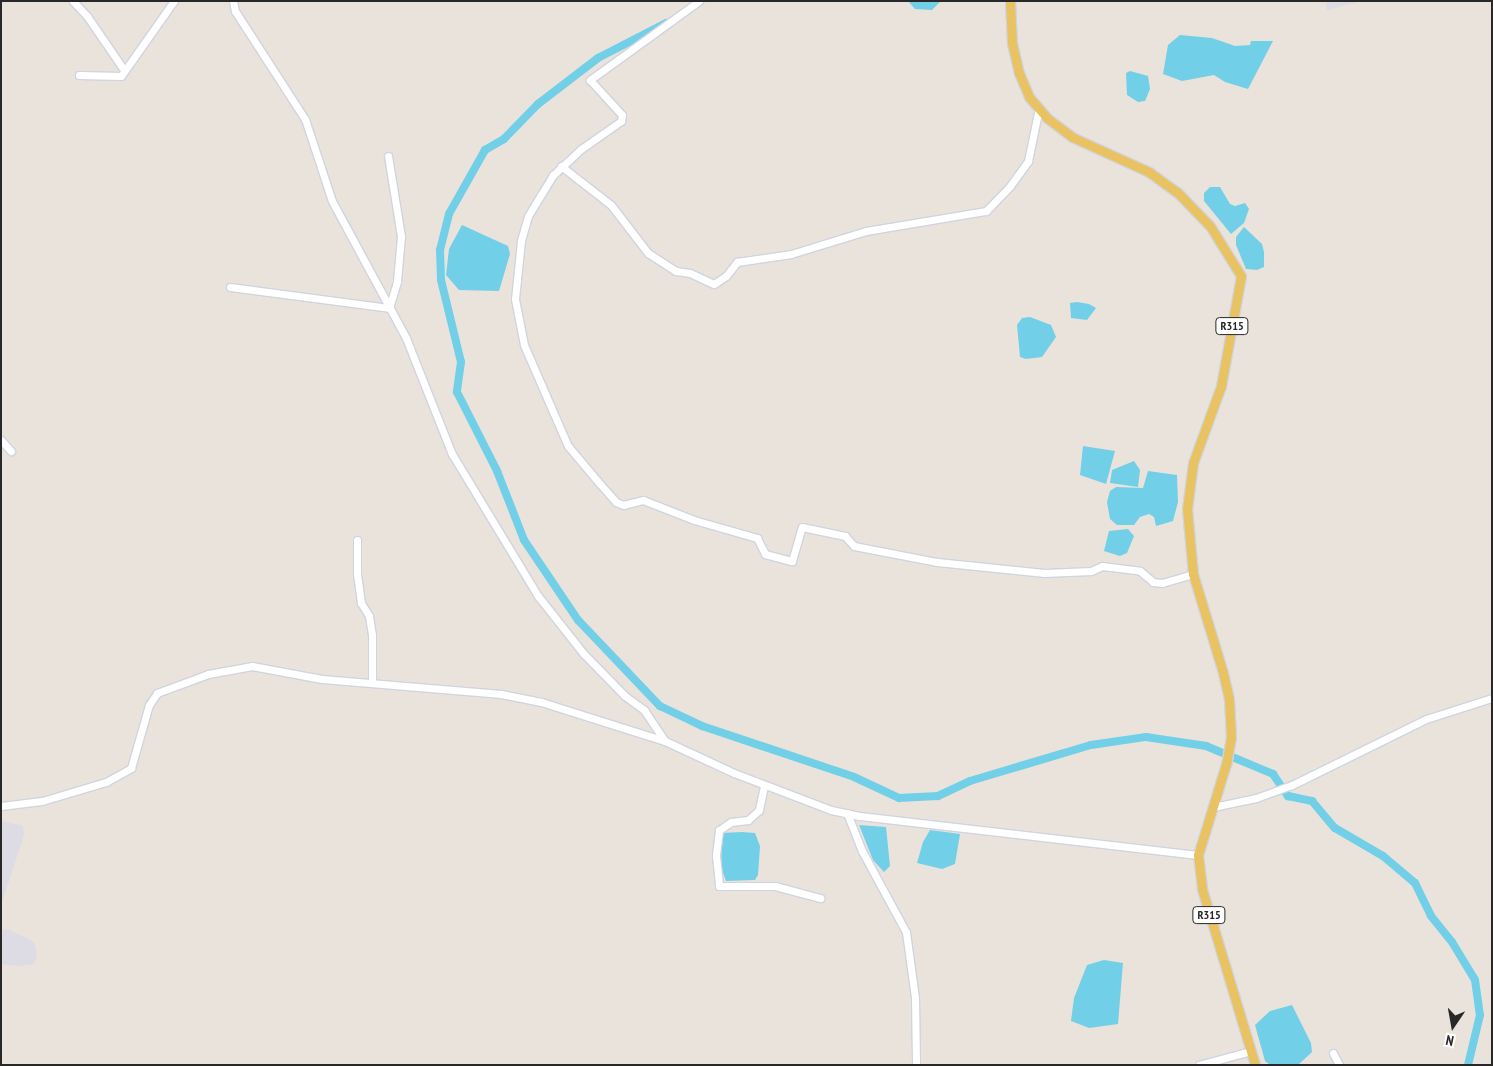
<!DOCTYPE html>
<style>
body{margin:0}
#map{position:relative;width:1493px;height:1066px;overflow:hidden;background:#eae3db;font-family:"PT Sans Narrow",sans-serif}
div>[style]{position:absolute}
[style*='--x']{left:calc(var(--x)*1px);top:calc(var(--y)*1px);width:calc(var(--w)*1px);rotate:calc(var(--a)*1deg)}
.industrial>*{inset:0;background:#dddbe3}
.water>*{inset:0;background:#72cfe8}
.canal>*{height:8px;margin:-4px;padding:0 4px;transform-origin:4px;border-radius:4px;background:#72cfe8}
.roads{filter:drop-shadow(1px 0 #d0d4e1) drop-shadow(-1px 0 #d0d4e1) drop-shadow(0 1px #d0d4e1) drop-shadow(0 -1px #d0d4e1)}
.minor>*{height:7px;margin:-3.5px;padding:0 3.5px;transform-origin:3.5px;border-radius:3.5px;background:#fff}
.major>*{height:9px;margin:-4.5px;padding:0 4.5px;transform-origin:4.5px;border-radius:4.5px;background:#e9c261}
span{translate:-50% -50%;white-space:nowrap;text-align:center;line-height:1.15;-webkit-text-stroke:4px #fff;paint-order:stroke}
.shield-label span{padding:1px 4px;background:#fff;border:1px solid;border-radius:4px;-webkit-text-stroke-width:0}
.shield-label{font-size:12px;color:#282828;font-weight:700}
.frame{position:absolute;inset:0;border:2px solid #282828;pointer-events:none}
.north{position:absolute;left:1428px;top:1001px;width:50px;height:50px;-webkit-text-stroke:4px #fff;paint-order:stroke;rotate:192deg;font-size:14px;font-weight:700;line-height:20px;text-align:center;color:#282828}
.north::after{content:'';display:block;margin:auto;width:18px;height:22px;background:#282828;clip-path:polygon(50% 0,100% 100%,50% 72%,0 100%)}
</style>
<div id="map">
<div class="industrial">
<div style="clip-path:polygon(1326px 1px,1362px 1px,1327px 10px)"></div>
<div style="clip-path:polygon(1px 821px,23px 826px,24px 835px,1px 905px)"></div>
<div style="clip-path:polygon(7px 929px,34px 942px,37px 956px,34px 964px,20px 966px,1px 964px,1px 930px)"></div>
</div>
<div class="water">
<div style="clip-path:polygon(908px 1px,941px 1px,932px 10px,915px 9px)"></div>
<div style="clip-path:polygon(1180px 35px,1212px 38px,1235px 46px,1250px 45px,1251px 41px,1273px 41px,1248px 89px,1225px 82px,1214px 75px,1182px 81px,1163px 74px,1168px 45px)"></div>
<div style="clip-path:polygon(1130px 71px,1148px 76px,1150px 89px,1145px 101px,1138px 102px,1127px 95px,1126px 73px)"></div>
<div style="clip-path:polygon(1210px 187px,1220px 187px,1230px 204px,1235px 206px,1245px 203px,1249px 209px,1244px 223px,1231px 234px,1204px 201px,1204px 193px)"></div>
<div style="clip-path:polygon(462px 225px,508px 246px,510px 254px,499px 291px,459px 290px,446px 275px,449px 249px)"></div>
<div style="clip-path:polygon(1244px 227px,1262px 244px,1264px 252px,1264px 267px,1257px 270px,1246px 269px,1236px 245px,1236px 237px)"></div>
<div style="clip-path:polygon(1077px 302px,1089px 304px,1096px 308px,1087px 320px,1071px 318px,1070px 303px)"></div>
<div style="clip-path:polygon(1030px 317px,1051px 325px,1056px 337px,1042px 357px,1026px 359px,1020px 357px,1017px 325px,1022px 318px)"></div>
<div style="clip-path:polygon(1083px 446px,1115px 451px,1106px 484px,1080px 475px)"></div>
<div style="clip-path:polygon(1134px 461px,1140px 470px,1138px 487px,1110px 483px,1112px 470px)"></div>
<div style="clip-path:polygon(1148px 471px,1177px 475px,1178px 502px,1173px 521px,1156px 526px,1154px 517px,1149px 514px,1140px 517px,1134px 525px,1117px 525px,1110px 519px,1107px 502px,1110px 491px,1116px 487px,1143px 488px)"></div>
<div style="clip-path:polygon(1128px 529px,1134px 536px,1127px 553px,1120px 556px,1104px 551px,1109px 531px)"></div>
<div style="clip-path:polygon(859px 825px,886px 827px,890px 866px,884px 872px,873px 860px)"></div>
<div style="clip-path:polygon(930px 830px,960px 834px,955px 864px,942px 869px,917px 863px,923px 842px)"></div>
<div style="clip-path:polygon(742px 832px,755px 833px,760px 846px,758px 875px,755px 880px,726px 881px,721px 867px,722px 833px)"></div>
<div style="clip-path:polygon(1104px 960px,1123px 963px,1118px 1024px,1089px 1028px,1071px 1021px,1074px 998px,1087px 965px)"></div>
<div style="clip-path:polygon(1292px 1005px,1311px 1043px,1312px 1052px,1298px 1065px,1270px 1065px,1265px 1061px,1255px 1025px,1270px 1011px)"></div>
</div>
<div class="canal">
<div style="--x:666;--y:23;--w:76;--a:152.8"></div>
<div style="--x:598;--y:58;--w:76;--a:142.5"></div>
<div style="--x:538;--y:104;--w:49;--a:134.2"></div>
<div style="--x:504;--y:139;--w:22;--a:150"></div>
<div style="--x:485;--y:150;--w:73;--a:119.4"></div>
<div style="--x:449;--y:214;--w:37;--a:104"></div>
<div style="--x:440;--y:250;--w:30;--a:88"></div>
<div style="--x:441;--y:280;--w:84;--a:76.3"></div>
<div style="--x:461;--y:362;--w:30;--a:98"></div>
<div style="--x:457;--y:392;--w:89;--a:63.1"></div>
<div style="--x:497;--y:471;--w:74;--a:68.6"></div>
<div style="--x:524;--y:540;--w:97;--a:56"></div>
<div style="--x:578;--y:620;--w:119;--a:46.4"></div>
<div style="--x:660;--y:706;--w:47;--a:25.5"></div>
<div style="--x:702;--y:726;--w:160;--a:18.5"></div>
<div style="--x:854;--y:777;--w:50;--a:25"></div>
<div style="--x:899;--y:798;--w:39;--a:-3"></div>
<div style="--x:938;--y:796;--w:35;--a:-25"></div>
<div style="--x:970;--y:781;--w:126;--a:-16.6"></div>
<div style="--x:1091;--y:745;--w:56;--a:-8.3"></div>
<div style="--x:1146;--y:737;--w:61;--a:8.5"></div>
<div style="--x:1206;--y:746;--w:73;--a:22.7"></div>
<div style="--x:1273;--y:774;--w:27;--a:56"></div>
<div style="--x:1288;--y:796;--w:25;--a:12"></div>
<div style="--x:1312;--y:801;--w:35;--a:50"></div>
<div style="--x:1335;--y:828;--w:56;--a:30.3"></div>
<div style="--x:1383;--y:856;--w:42;--a:40.2"></div>
<div style="--x:1415;--y:883;--w:37;--a:64"></div>
<div style="--x:1431;--y:916;--w:33;--a:51"></div>
<div style="--x:1452;--y:942;--w:44;--a:58.8"></div>
<div style="--x:1475;--y:980;--w:35;--a:82"></div>
<div style="--x:1480;--y:1015;--w:51;--a:103.5"></div>
</div>
<div class="roads">
<div class="minor">
<div style="--x:73;--y:1;--w:21;--a:47"></div>
<div style="--x:87;--y:16;--w:65;--a:55.6"></div>
<div style="--x:233;--y:1;--w:10;--a:79"></div>
<div style="--x:235;--y:11;--w:129;--a:57.1"></div>
<div style="--x:305;--y:119;--w:86;--a:71.8"></div>
<div style="--x:332;--y:201;--w:156;--a:61.6"></div>
<div style="--x:406;--y:338;--w:125;--a:68.4"></div>
<div style="--x:452;--y:454;--w:166;--a:58.8"></div>
<div style="--x:538;--y:596;--w:73;--a:51.7"></div>
<div style="--x:583;--y:653;--w:60;--a:45.7"></div>
<div style="--x:625;--y:696;--w:24;--a:36"></div>
<div style="--x:644;--y:710;--w:37;--a:56"></div>
<div style="--x:665;--y:741;--w:76;--a:24.9"></div>
<div style="--x:734;--y:773;--w:104;--a:20.9"></div>
<div style="--x:831;--y:810;--w:30;--a:12"></div>
<div style="--x:860;--y:816;--w:340;--a:6.6"></div>
<div style="--x:699;--y:1;--w:135;--a:144.1"></div>
<div style="--x:590;--y:80;--w:47;--a:47.6"></div>
<div style="--x:622;--y:115;--w:6;--a:99"></div>
<div style="--x:621;--y:121;--w:49;--a:145"></div>
<div style="--x:581;--y:149;--w:38;--a:137"></div>
<div style="--x:553;--y:175;--w:48;--a:121.4"></div>
<div style="--x:528;--y:216;--w:26;--a:106"></div>
<div style="--x:521;--y:241;--w:58;--a:95.9"></div>
<div style="--x:515;--y:299;--w:47;--a:78.9"></div>
<div style="--x:524;--y:345;--w:110;--a:66.5"></div>
<div style="--x:568;--y:446;--w:50;--a:49.9"></div>
<div style="--x:600;--y:484;--w:24;--a:48"></div>
<div style="--x:616;--y:502;--w:8;--a:23"></div>
<div style="--x:623;--y:505;--w:21;--a:-14"></div>
<div style="--x:643;--y:500;--w:55;--a:21.4"></div>
<div style="--x:694;--y:520;--w:66;--a:15.9"></div>
<div style="--x:757;--y:538;--w:18;--a:63"></div>
<div style="--x:765;--y:554;--w:28;--a:15"></div>
<div style="--x:792;--y:561;--w:35;--a:-74"></div>
<div style="--x:802;--y:527;--w:44;--a:11.8"></div>
<div style="--x:845;--y:536;--w:13;--a:48"></div>
<div style="--x:854;--y:546;--w:85;--a:10.9"></div>
<div style="--x:937;--y:562;--w:108;--a:5.9"></div>
<div style="--x:1044;--y:573;--w:47;--a:-2.4"></div>
<div style="--x:1091;--y:571;--w:12;--a:-24"></div>
<div style="--x:1102;--y:566;--w:38;--a:7"></div>
<div style="--x:1140;--y:571;--w:17;--a:40"></div>
<div style="--x:1153;--y:582;--w:9;--a:6"></div>
<div style="--x:1162;--y:583;--w:32;--a:-16"></div>
<div style="--x:79;--y:75;--w:42;--a:1.4"></div>
<div style="--x:121;--y:76;--w:92;--a:-54.8"></div>
<div style="--x:561;--y:166;--w:63;--a:38"></div>
<div style="--x:611;--y:205;--w:61;--a:52.4"></div>
<div style="--x:648;--y:253;--w:33;--a:33"></div>
<div style="--x:676;--y:271;--w:14;--a:8"></div>
<div style="--x:690;--y:273;--w:26;--a:25"></div>
<div style="--x:714;--y:284;--w:14;--a:-34"></div>
<div style="--x:726;--y:276;--w:18;--a:-52"></div>
<div style="--x:737;--y:262;--w:55;--a:-8.4"></div>
<div style="--x:791;--y:254;--w:78;--a:-17"></div>
<div style="--x:866;--y:231;--w:122;--a:-9.5"></div>
<div style="--x:986;--y:211;--w:35;--a:-46"></div>
<div style="--x:1010;--y:186;--w:31;--a:-54"></div>
<div style="--x:1028;--y:161;--w:54;--a:-78.3"></div>
<div style="--x:230;--y:287;--w:160;--a:7.5"></div>
<div style="--x:389;--y:308;--w:28;--a:-73"></div>
<div style="--x:397;--y:281;--w:45;--a:-84.9"></div>
<div style="--x:401;--y:236;--w:81;--a:-99.2"></div>
<div style="--x:1;--y:440;--w:15;--a:48"></div>
<div style="--x:357;--y:540;--w:34;--a:90"></div>
<div style="--x:357;--y:574;--w:29;--a:82"></div>
<div style="--x:361;--y:603;--w:15;--a:58"></div>
<div style="--x:369;--y:616;--w:19;--a:81"></div>
<div style="--x:372;--y:635;--w:48;--a:90"></div>
<div style="--x:764;--y:786;--w:25;--a:102"></div>
<div style="--x:759;--y:810;--w:15;--a:138"></div>
<div style="--x:748;--y:820;--w:17;--a:173"></div>
<div style="--x:731;--y:822;--w:14;--a:146"></div>
<div style="--x:719;--y:830;--w:26;--a:97"></div>
<div style="--x:716;--y:856;--w:30;--a:84"></div>
<div style="--x:719;--y:886;--w:56;--a:0"></div>
<div style="--x:775;--y:886;--w:47;--a:14.9"></div>
<div style="--x:1;--y:806;--w:41;--a:-7"></div>
<div style="--x:42;--y:801;--w:67;--a:-16.5"></div>
<div style="--x:106;--y:782;--w:29;--a:-29"></div>
<div style="--x:131;--y:768;--w:66;--a:-74.1"></div>
<div style="--x:149;--y:705;--w:14;--a:-56"></div>
<div style="--x:157;--y:693;--w:54;--a:-20.4"></div>
<div style="--x:208;--y:674;--w:45;--a:-10.3"></div>
<div style="--x:252;--y:666;--w:71;--a:10.5"></div>
<div style="--x:322;--y:679;--w:180;--a:4.8"></div>
<div style="--x:501;--y:694;--w:41;--a:11.3"></div>
<div style="--x:541;--y:702;--w:130;--a:17.5"></div>
<div style="--x:1213;--y:807;--w:44;--a:-11.8"></div>
<div style="--x:1256;--y:798;--w:38;--a:-20"></div>
<div style="--x:1292;--y:785;--w:149;--a:-26.2"></div>
<div style="--x:1426;--y:719;--w:69;--a:-17.7"></div>
<div style="--x:847;--y:813;--w:41;--a:68.5"></div>
<div style="--x:862;--y:851;--w:92;--a:61.5"></div>
<div style="--x:906;--y:932;--w:67;--a:82.2"></div>
<div style="--x:915;--y:998;--w:67;--a:89.1"></div>
<div style="--x:1333;--y:1053;--w:13;--a:63"></div>
<div style="--x:1199;--y:1065;--w:54;--a:-15.1"></div>
</div>
<div class="major">
<div style="--x:1010;--y:1;--w:42;--a:87.3"></div>
<div style="--x:1012;--y:43;--w:31;--a:77"></div>
<div style="--x:1019;--y:73;--w:26;--a:67"></div>
<div style="--x:1029;--y:97;--w:28;--a:49"></div>
<div style="--x:1047;--y:118;--w:31;--a:37"></div>
<div style="--x:1072;--y:137;--w:85;--a:24.4"></div>
<div style="--x:1149;--y:172;--w:34;--a:36"></div>
<div style="--x:1177;--y:192;--w:47;--a:45.9"></div>
<div style="--x:1210;--y:226;--w:59;--a:58.2"></div>
<div style="--x:1241;--y:276;--w:112;--a:100.3"></div>
<div style="--x:1221;--y:386;--w:82;--a:110"></div>
<div style="--x:1193;--y:463;--w:46;--a:97.4"></div>
<div style="--x:1187;--y:509;--w:65;--a:84.7"></div>
<div style="--x:1193;--y:574;--w:103;--a:73.1"></div>
<div style="--x:1223;--y:673;--w:27;--a:77"></div>
<div style="--x:1229;--y:699;--w:38;--a:87"></div>
<div style="--x:1231;--y:737;--w:27;--a:100"></div>
<div style="--x:1226;--y:764;--w:95;--a:107.1"></div>
<div style="--x:1198;--y:855;--w:34;--a:83"></div>
<div style="--x:1202;--y:889;--w:184;--a:73.2"></div>
</div>
</div>
<div class="shield-label">
<span style="left:1232px;top:326px">R315</span>
<span style="left:1209px;top:915px">R315</span>
</div>
<div class="frame"></div>
<div class="north">N</div>
</div>
